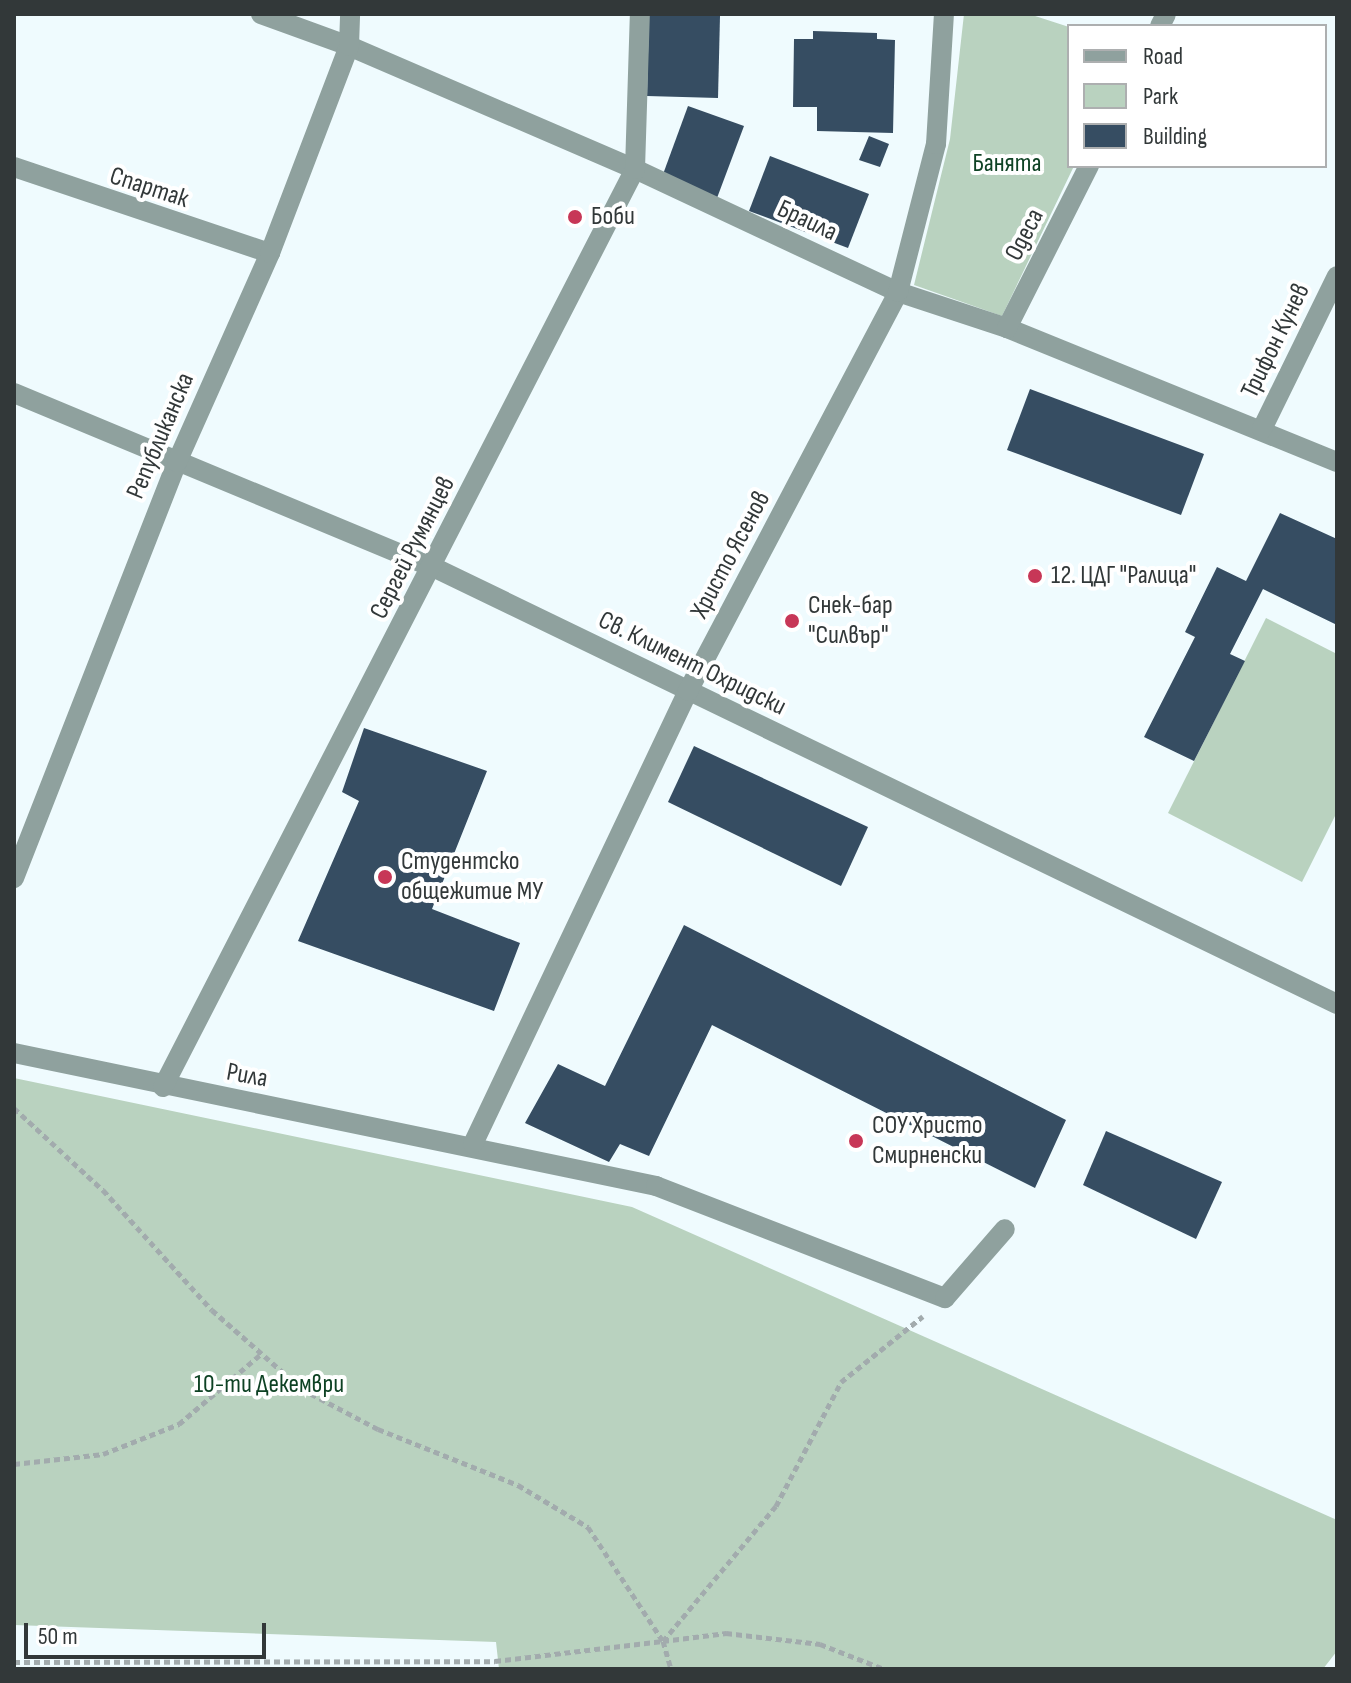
<!DOCTYPE html>
<meta charset="utf-8">
<style>
body{margin:0}
#map{position:relative;width:1351px;height:1683px;overflow:hidden;background:#effbfe;font-family:"Sofia Sans Condensed",sans-serif}
div>[style]{position:absolute}
[style*='--x']{left:calc(var(--x)*1px);top:calc(var(--y)*1px);width:calc(var(--w)*1px);rotate:calc(var(--a)*1deg)}
.green>*{inset:0;background:#b9d2bf}
.building>*{inset:0;background:#364d62}
.path>*{height:5px;margin-top:-2.5px;transform-origin:0;background:repeating-linear-gradient(90deg,#a2abad 0 6px,transparent 0 10px)}
.minor>*{height:20px;margin:-10px;padding:0 10px;transform-origin:10px;border-radius:10px;background:#8fa19e}
.dots>*{width:22px;height:22px;translate:-50% -50%;box-sizing:border-box;border:4px solid #fff;border-radius:50%}
span{translate:-50% -50%;white-space:nowrap;text-align:center;line-height:1.15;-webkit-text-stroke:8px #fff;paint-order:stroke}
.park-label{font-size:26px;color:#0e4224}
.street-label{font-size:26px;color:#323839}
.poi-label{font-size:26px;color:#323839}
.left{translate:0 -50%;text-align:left}
.frame{position:absolute;inset:0;border:16px solid #323839;pointer-events:none}
.legend{position:absolute;left:1067px;top:24px;width:260px;height:144px;box-sizing:border-box;background:#fff;border:2px solid #adafb0;margin:0;padding:10px 14px;list-style:none;font-size:24px;color:#323839}
.legend li{display:flex;align-items:center;gap:16px;height:40px}
.legend b{width:40px;border:2px solid #adafb0}
.scale{position:absolute;left:24px;top:1623px;width:242px;height:36px;box-sizing:border-box;border:4px solid #323839;border-top:0;padding-left:10px;font-size:24px;line-height:28px;white-space:nowrap;color:#323839;-webkit-text-stroke:6px #fff;paint-order:stroke}
</style>
<div id="map">
<div class="green">
<div style="clip-path:polygon(964px 14px,1029px 14px,1069px 27px,1069px 166px,1074px 166px,1002px 316px,914px 285px,950px 139px)"></div>
<div style="clip-path:polygon(1266px 618px,1337px 654px,1337px 812px,1302px 882px,1168px 813px)"></div>
<div style="clip-path:polygon(14px 1078px,632px 1207px,1337px 1520px,1337px 1651px,1323px 1669px,499px 1669px,496px 1642px,14px 1625px)"></div>
</div>
<div class="building">
<div style="clip-path:polygon(649px 14px,720px 16px,718px 98px,647px 96px)"></div>
<div style="clip-path:polygon(813px 31px,877px 33px,877px 39px,895px 40px,893px 133px,817px 131px,817px 107px,793px 107px,794px 39px,813px 39px)"></div>
<div style="clip-path:polygon(688px 106px,744px 126px,717px 198px,662px 177px)"></div>
<div style="clip-path:polygon(869px 136px,889px 144px,880px 167px,859px 160px)"></div>
<div style="clip-path:polygon(770px 156px,869px 194px,848px 248px,749px 211px)"></div>
<div style="clip-path:polygon(1030px 389px,1204px 454px,1181px 515px,1007px 450px)"></div>
<div style="clip-path:polygon(1280px 513px,1337px 539px,1337px 625px,1263px 589px,1230px 654px,1245px 661px,1194px 761px,1144px 737px,1195px 637px,1185px 632px,1217px 567px,1246px 581px)"></div>
<div style="clip-path:polygon(364px 728px,487px 771px,432px 909px,520px 943px,494px 1011px,298px 941px,359px 801px,342px 792px)"></div>
<div style="clip-path:polygon(694px 746px,868px 827px,841px 886px,668px 802px)"></div>
<div style="clip-path:polygon(684px 925px,1066px 1120px,1035px 1188px,712px 1025px,649px 1156px,620px 1144px,609px 1162px,525px 1123px,558px 1064px,605px 1086px)"></div>
<div style="clip-path:polygon(1106px 1131px,1222px 1182px,1196px 1239px,1083px 1185px)"></div>
</div>
<div class="path">
<div style="--x:14;--y:1108;--w:121;--a:42.7"></div>
<div style="--x:103;--y:1190;--w:162;--a:47.8"></div>
<div style="--x:212;--y:1310;--w:120;--a:41.3"></div>
<div style="--x:302;--y:1389;--w:86;--a:27.8"></div>
<div style="--x:378;--y:1429;--w:151;--a:21.8"></div>
<div style="--x:518;--y:1485;--w:82;--a:31"></div>
<div style="--x:588;--y:1527;--w:136;--a:56.7"></div>
<div style="--x:663;--y:1641;--w:64;--a:-7.2"></div>
<div style="--x:726;--y:1633;--w:95;--a:6.7"></div>
<div style="--x:820;--y:1644;--w:69;--a:21.3"></div>
<div style="--x:14;--y:1464;--w:90;--a:-6.4"></div>
<div style="--x:103;--y:1454;--w:82;--a:-21.5"></div>
<div style="--x:179;--y:1424;--w:109;--a:-40.5"></div>
<div style="--x:663;--y:1641;--w:176;--a:-50.1"></div>
<div style="--x:776;--y:1506;--w:140;--a:-62.3"></div>
<div style="--x:841;--y:1382;--w:105;--a:-38.8"></div>
<div style="--x:14;--y:1662;--w:481;--a:-0.1"></div>
<div style="--x:495;--y:1661;--w:169;--a:-6.8"></div>
<div style="--x:663;--y:1641;--w:29;--a:74"></div>
</div>
<div class="minor">
<div style="--x:261;--y:14;--w:94;--a:20"></div>
<div style="--x:349;--y:46;--w:311;--a:23.3"></div>
<div style="--x:635;--y:169;--w:290;--a:25.1"></div>
<div style="--x:898;--y:292;--w:115;--a:18.3"></div>
<div style="--x:1007;--y:328;--w:356;--a:22.1"></div>
<div style="--x:1160;--y:26;--w:13;--a:-63"></div>
<div style="--x:14;--y:167;--w:270;--a:18.6"></div>
<div style="--x:1007;--y:328;--w:182;--a:-63.2"></div>
<div style="--x:14;--y:393;--w:454;--a:22.6"></div>
<div style="--x:433;--y:567;--w:1004;--a:25.8"></div>
<div style="--x:1262;--y:429;--w:170;--a:-63.9"></div>
<div style="--x:14;--y:878;--w:447;--a:-68.6"></div>
<div style="--x:177;--y:462;--w:229;--a:-66"></div>
<div style="--x:270;--y:253;--w:222;--a:-69.1"></div>
<div style="--x:349;--y:46;--w:32;--a:-88"></div>
<div style="--x:14;--y:1053;--w:656;--a:11.7"></div>
<div style="--x:656;--y:1186;--w:310;--a:21.2"></div>
<div style="--x:945;--y:1298;--w:91;--a:-49"></div>
<div style="--x:163;--y:1087;--w:1032;--a:-62.79"></div>
<div style="--x:635;--y:169;--w:155;--a:-88.2"></div>
<div style="--x:473;--y:1144;--w:501;--a:-64.61"></div>
<div style="--x:688;--y:691;--w:451;--a:-62.2"></div>
<div style="--x:898;--y:292;--w:153;--a:-75.6"></div>
<div style="--x:936;--y:144;--w:130;--a:-86.5"></div>
</div>
<div class="dots">
<div style="left:575px;top:217px;background:#c73757"></div>
<div style="left:1035px;top:576px;background:#c73757"></div>
<div style="left:792px;top:621px;background:#c73757"></div>
<div style="left:385px;top:877px;background:#c73757"></div>
<div style="left:856px;top:1141px;background:#c73757"></div>
</div>
<div class="park-label">
<span style="left:1007px;top:164px">Банята</span>
<span style="left:269px;top:1385px">10-ти Декември</span>
</div>
<div class="street-label">
<span style="left:149px;top:188px;rotate:18deg">Спартак</span>
<span style="left:807px;top:221px;rotate:25deg">Браила</span>
<span style="left:1025px;top:235px;rotate:-63deg">Одеса</span>
<span style="left:1276px;top:341px;rotate:-64deg">Трифон Кунев</span>
<span style="left:161px;top:436px;rotate:-67deg">Републиканска</span>
<span style="left:413px;top:548px;rotate:-63deg">Сергей Румянцев</span>
<span style="left:731px;top:555px;rotate:-62deg">Христо Ясенов</span>
<span style="left:692px;top:664px;rotate:26deg">Св. Климент Охридски</span>
<span style="left:247px;top:1076px;rotate:10deg">Рила</span>
</div>
<div class="poi-label">
<span class="left" style="left:591px;top:217px">Боби</span>
<span class="left" style="left:1051px;top:576px">12. ЦДГ "Ралица"</span>
<span class="left" style="left:808px;top:621px">Снек-бар<br>"Силвър"</span>
<span class="left" style="left:401px;top:877px">Студентско<br>общежитие МУ</span>
<span class="left" style="left:872px;top:1141px">СОУ Христо<br>Смирненски</span>
</div>
<div class="frame"></div>
<ul class="legend">
<li><b style="height:10px;background:#8fa19e"></b>Road</li>
<li><b style="height:22px;background:#b9d2bf"></b>Park</li>
<li><b style="height:22px;background:#364d62"></b>Building</li>
</ul>
<div class="scale">50 m</div>
</div>
